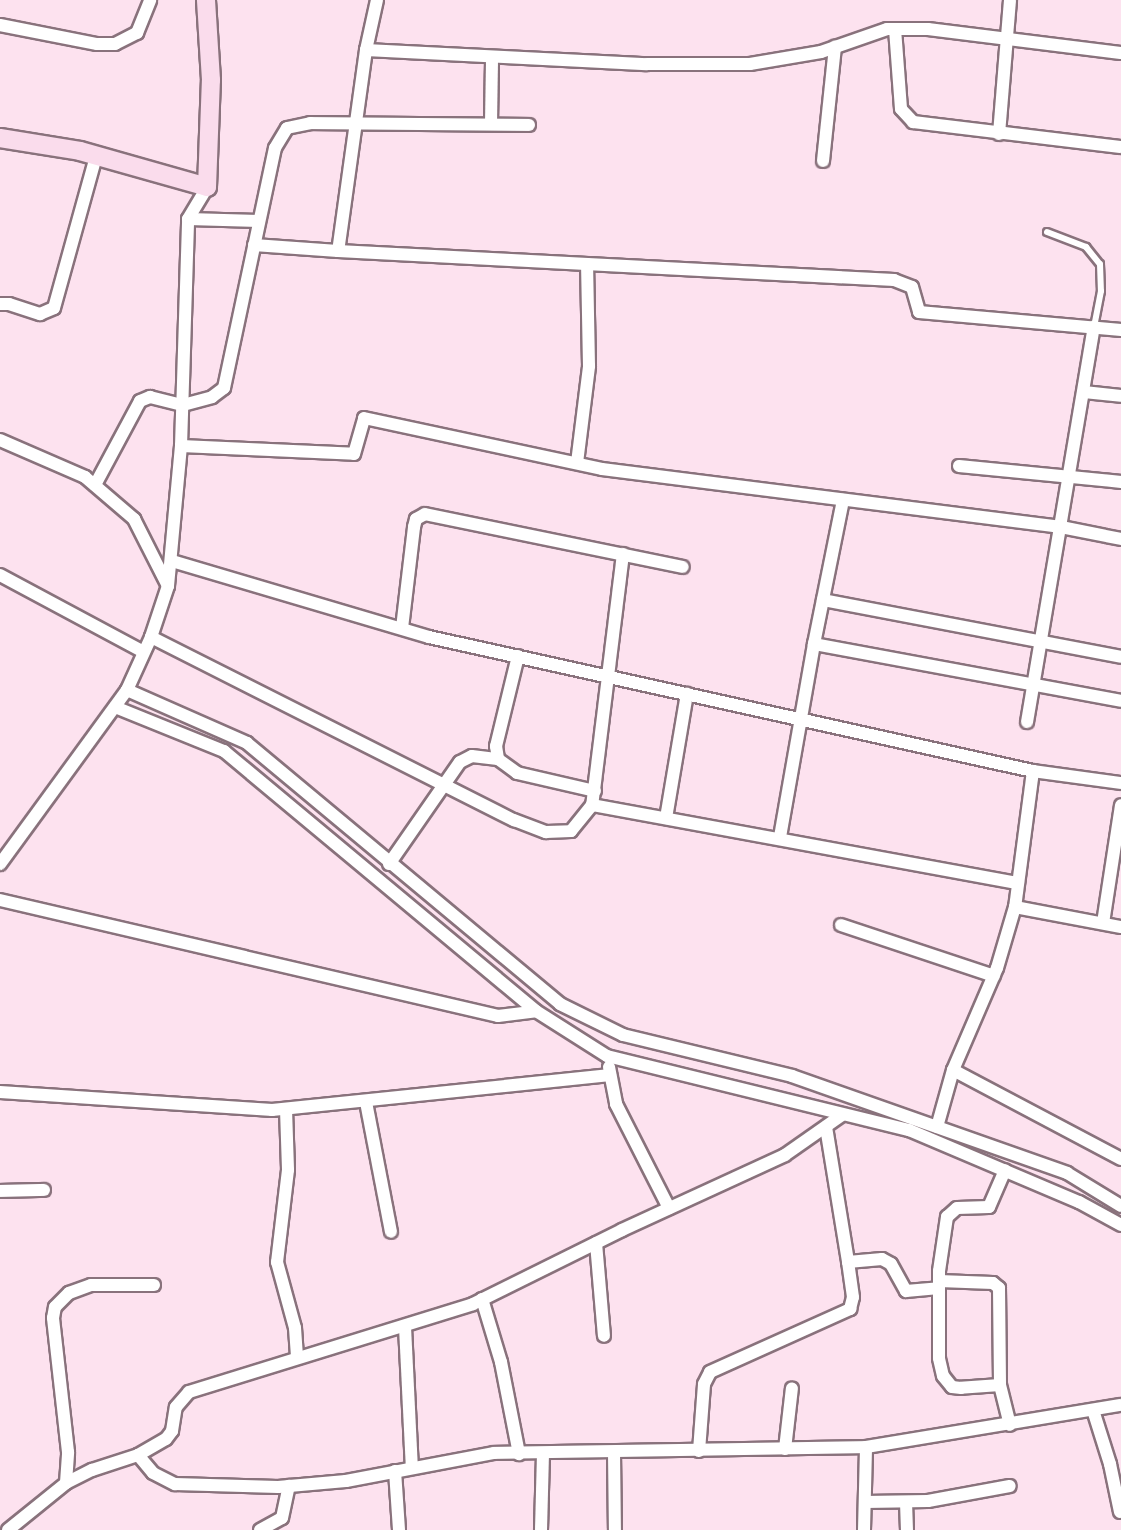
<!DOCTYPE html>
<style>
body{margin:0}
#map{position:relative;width:1121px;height:1530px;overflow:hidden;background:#fde2ef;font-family:"Playfair Display",serif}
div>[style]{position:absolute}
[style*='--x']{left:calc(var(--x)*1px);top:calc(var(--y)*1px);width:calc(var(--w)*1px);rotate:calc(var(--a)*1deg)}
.roads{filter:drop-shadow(2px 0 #89727c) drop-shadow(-2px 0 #89727c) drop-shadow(0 2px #89727c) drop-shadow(0 -2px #89727c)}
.lane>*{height:6px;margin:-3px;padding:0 3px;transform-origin:3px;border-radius:3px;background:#fff}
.street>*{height:12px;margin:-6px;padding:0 6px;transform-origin:6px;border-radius:6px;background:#fff}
.secondary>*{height:18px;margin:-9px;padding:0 9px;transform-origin:9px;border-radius:9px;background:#fadcec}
span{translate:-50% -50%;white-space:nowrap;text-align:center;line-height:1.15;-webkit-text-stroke:6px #fcf6f9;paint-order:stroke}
</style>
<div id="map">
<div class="roads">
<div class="lane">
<div style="--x:1047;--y:232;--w:42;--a:21"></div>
<div style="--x:1086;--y:247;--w:22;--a:51"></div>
<div style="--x:1100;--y:264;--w:27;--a:88"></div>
<div style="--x:1101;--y:291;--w:37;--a:101"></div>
</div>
<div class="street">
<div style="--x:377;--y:0;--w:51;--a:102.4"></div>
<div style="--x:366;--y:50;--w:203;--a:97.9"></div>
<div style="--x:338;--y:251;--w:557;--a:2.99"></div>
<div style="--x:894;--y:280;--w:19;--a:21"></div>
<div style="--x:912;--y:287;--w:26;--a:74"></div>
<div style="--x:919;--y:312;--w:203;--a:5.1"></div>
<div style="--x:0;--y:25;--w:99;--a:11.1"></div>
<div style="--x:97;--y:44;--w:18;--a:0"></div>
<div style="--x:115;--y:44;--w:25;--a:-27"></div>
<div style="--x:137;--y:33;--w:35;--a:-68"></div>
<div style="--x:895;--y:29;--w:80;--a:85.7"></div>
<div style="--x:901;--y:109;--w:18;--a:47"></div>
<div style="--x:913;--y:122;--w:209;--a:6.9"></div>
<div style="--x:366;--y:50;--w:281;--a:2.9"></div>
<div style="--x:647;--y:64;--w:103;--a:0"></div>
<div style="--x:750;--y:64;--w:72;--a:-9.6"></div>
<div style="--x:821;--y:52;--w:70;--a:-19.2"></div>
<div style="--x:887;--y:29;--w:41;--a:0"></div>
<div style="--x:928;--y:29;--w:194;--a:7.1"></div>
<div style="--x:491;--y:124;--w:67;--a:-89.1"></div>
<div style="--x:999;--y:134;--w:134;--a:-85.3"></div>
<div style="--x:823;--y:161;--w:115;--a:-84"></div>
<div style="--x:188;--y:219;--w:71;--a:1.6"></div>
<div style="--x:254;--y:245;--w:84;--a:4.1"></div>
<div style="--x:0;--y:304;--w:9;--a:0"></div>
<div style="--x:9;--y:304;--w:33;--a:18"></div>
<div style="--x:40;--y:314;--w:15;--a:-23"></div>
<div style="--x:54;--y:308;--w:157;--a:-74.5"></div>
<div style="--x:1084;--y:392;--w:37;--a:6"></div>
<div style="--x:0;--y:440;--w:93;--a:23.5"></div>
<div style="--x:85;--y:477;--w:65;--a:40.6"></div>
<div style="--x:134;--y:519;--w:75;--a:63.1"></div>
<div style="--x:181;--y:446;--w:173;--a:2.6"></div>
<div style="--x:354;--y:454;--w:37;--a:-74"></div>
<div style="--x:364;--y:418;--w:243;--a:12.1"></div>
<div style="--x:602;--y:469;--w:463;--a:7.2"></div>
<div style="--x:1061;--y:527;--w:61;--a:11.3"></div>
<div style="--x:577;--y:463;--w:98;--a:-82.9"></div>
<div style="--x:589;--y:366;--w:102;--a:-91.1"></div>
<div style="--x:959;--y:466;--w:163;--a:5.6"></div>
<div style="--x:95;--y:485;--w:95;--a:-61.8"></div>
<div style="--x:140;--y:401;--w:11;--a:-22"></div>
<div style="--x:150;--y:397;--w:34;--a:14"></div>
<div style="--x:183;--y:405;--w:30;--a:-15"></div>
<div style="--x:212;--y:397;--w:15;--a:-37"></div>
<div style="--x:224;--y:388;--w:245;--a:-78"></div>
<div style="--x:275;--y:148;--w:23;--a:-59"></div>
<div style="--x:287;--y:128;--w:24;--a:-12"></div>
<div style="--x:310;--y:123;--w:219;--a:0.5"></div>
<div style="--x:623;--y:554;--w:253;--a:97"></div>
<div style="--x:592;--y:805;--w:433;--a:10.4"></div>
<div style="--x:172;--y:561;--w:268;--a:16.5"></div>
<div style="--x:429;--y:637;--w:619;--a:12.51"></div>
<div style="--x:1033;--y:771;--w:89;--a:7.8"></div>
<div style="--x:0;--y:575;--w:161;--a:28.2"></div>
<div style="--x:823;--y:600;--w:303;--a:10.8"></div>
<div style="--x:402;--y:628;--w:102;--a:-83.2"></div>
<div style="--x:414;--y:527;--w:8;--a:-76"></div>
<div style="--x:416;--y:519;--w:10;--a:-29"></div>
<div style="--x:425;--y:514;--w:263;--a:11.6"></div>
<div style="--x:151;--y:637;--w:407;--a:26.8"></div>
<div style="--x:514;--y:820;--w:34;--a:21"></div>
<div style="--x:546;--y:832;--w:25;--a:-2"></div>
<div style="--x:571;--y:831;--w:33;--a:-51"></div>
<div style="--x:814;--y:644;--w:147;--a:-78.6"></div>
<div style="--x:518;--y:656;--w:93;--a:103.7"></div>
<div style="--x:496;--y:746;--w:13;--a:81"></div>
<div style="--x:498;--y:759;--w:24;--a:36"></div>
<div style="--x:517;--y:773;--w:80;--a:13"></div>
<div style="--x:127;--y:690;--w:131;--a:23.8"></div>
<div style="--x:247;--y:743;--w:408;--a:39.8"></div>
<div style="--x:560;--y:1004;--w:70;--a:26.2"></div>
<div style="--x:623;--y:1035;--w:174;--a:13.6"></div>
<div style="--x:792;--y:1076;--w:292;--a:19.4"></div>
<div style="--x:1067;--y:1173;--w:63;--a:31.4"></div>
<div style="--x:115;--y:707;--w:118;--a:22"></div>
<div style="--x:224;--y:751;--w:406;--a:39.8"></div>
<div style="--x:536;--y:1011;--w:84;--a:32.4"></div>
<div style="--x:607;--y:1056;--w:311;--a:13.8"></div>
<div style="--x:909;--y:1130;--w:185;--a:23"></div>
<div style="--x:1079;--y:1202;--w:48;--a:28.7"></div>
<div style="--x:1027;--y:722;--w:401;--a:-80.4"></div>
<div style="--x:1033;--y:771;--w:137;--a:97.5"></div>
<div style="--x:1015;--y:907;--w:108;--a:10.7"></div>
<div style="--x:666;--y:818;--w:126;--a:-80.4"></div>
<div style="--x:780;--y:837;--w:196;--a:-80"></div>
<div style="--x:814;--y:644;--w:312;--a:10.5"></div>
<div style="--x:0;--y:864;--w:215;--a:-53.9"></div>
<div style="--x:127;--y:690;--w:58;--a:-65.6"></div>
<div style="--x:151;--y:637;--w:54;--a:-71.6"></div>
<div style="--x:168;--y:586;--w:141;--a:-84.7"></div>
<div style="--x:181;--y:446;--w:227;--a:-88.2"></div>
<div style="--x:188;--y:219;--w:37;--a:-59"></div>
<div style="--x:389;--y:864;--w:124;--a:-55.2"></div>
<div style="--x:460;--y:762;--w:13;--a:-27"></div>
<div style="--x:472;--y:756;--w:26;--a:7"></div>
<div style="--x:0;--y:900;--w:511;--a:13.11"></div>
<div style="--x:498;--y:1016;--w:38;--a:-7"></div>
<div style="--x:1103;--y:923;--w:119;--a:-81.3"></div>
<div style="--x:841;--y:925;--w:161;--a:18.4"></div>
<div style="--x:609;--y:1067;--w:38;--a:79"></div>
<div style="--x:616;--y:1104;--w:117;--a:63"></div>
<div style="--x:953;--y:1070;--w:190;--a:27.9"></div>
<div style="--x:0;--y:1092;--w:273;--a:3.8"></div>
<div style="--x:272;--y:1110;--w:340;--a:-5.9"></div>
<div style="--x:366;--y:1102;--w:132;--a:79.1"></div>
<div style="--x:286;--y:1109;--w:61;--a:88.1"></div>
<div style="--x:288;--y:1170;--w:93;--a:96.8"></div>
<div style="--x:277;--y:1262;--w:68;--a:74.7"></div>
<div style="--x:295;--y:1328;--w:30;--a:86"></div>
<div style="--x:826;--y:1127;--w:137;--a:80.7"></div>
<div style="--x:848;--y:1262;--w:34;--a:-5"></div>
<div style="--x:882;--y:1259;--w:10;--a:29"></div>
<div style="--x:891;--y:1264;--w:31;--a:61"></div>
<div style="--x:906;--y:1291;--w:33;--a:-5"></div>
<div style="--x:937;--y:1127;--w:59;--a:-74.3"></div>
<div style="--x:953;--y:1070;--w:111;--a:-66.7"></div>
<div style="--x:997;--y:968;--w:64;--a:-73.6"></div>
<div style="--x:0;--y:1191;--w:44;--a:-1.3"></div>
<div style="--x:596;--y:1243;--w:93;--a:85.1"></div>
<div style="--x:939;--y:1281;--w:54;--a:2.1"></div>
<div style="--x:993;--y:1283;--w:8;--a:40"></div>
<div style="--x:999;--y:1288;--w:97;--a:89.4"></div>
<div style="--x:1000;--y:1385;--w:41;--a:76"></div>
<div style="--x:482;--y:1299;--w:66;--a:73.2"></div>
<div style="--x:501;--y:1362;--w:94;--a:78.9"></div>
<div style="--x:405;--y:1327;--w:141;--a:87.2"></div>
<div style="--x:1000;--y:1385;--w:39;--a:176"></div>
<div style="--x:961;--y:1388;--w:9;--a:-174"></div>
<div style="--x:952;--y:1387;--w:14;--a:-129"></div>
<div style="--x:943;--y:1376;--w:18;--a:-103"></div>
<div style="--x:939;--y:1358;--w:87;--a:-90"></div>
<div style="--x:939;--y:1271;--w:55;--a:-81.6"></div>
<div style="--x:947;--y:1217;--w:13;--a:-42"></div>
<div style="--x:957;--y:1208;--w:32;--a:-2"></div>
<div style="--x:989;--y:1207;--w:40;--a:-66.6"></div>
<div style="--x:1093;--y:1410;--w:57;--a:72.5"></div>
<div style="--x:1110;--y:1464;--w:49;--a:78.2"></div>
<div style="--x:785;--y:1449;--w:61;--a:-83.5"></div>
<div style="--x:699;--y:1451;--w:67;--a:-85.7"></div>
<div style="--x:704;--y:1384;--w:13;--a:-63"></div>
<div style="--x:710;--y:1372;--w:154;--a:-24.2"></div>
<div style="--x:850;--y:1309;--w:12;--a:-76"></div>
<div style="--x:853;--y:1297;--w:35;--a:-98"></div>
<div style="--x:614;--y:1453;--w:77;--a:89.3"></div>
<div style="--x:138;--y:1455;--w:23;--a:50"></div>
<div style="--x:153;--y:1473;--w:25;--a:27"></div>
<div style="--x:175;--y:1484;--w:103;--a:1.7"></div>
<div style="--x:278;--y:1487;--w:68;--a:-5"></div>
<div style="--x:346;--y:1481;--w:151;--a:-10.7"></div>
<div style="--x:494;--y:1453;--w:372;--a:-0.9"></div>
<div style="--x:866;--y:1447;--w:258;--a:-9.4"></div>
<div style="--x:395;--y:1471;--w:59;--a:86.1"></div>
<div style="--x:66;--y:1483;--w:31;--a:-86"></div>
<div style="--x:68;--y:1452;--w:135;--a:-96.4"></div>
<div style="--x:53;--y:1318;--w:11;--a:-80"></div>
<div style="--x:55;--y:1307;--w:20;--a:-45"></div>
<div style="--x:69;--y:1293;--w:23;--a:-20"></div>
<div style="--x:91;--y:1285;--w:63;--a:0"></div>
<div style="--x:865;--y:1502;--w:63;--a:-0.9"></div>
<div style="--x:928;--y:1501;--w:83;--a:-10.4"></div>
<div style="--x:906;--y:1502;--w:28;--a:88"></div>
<div style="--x:8;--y:1530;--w:75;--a:-39"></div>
<div style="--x:66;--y:1483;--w:29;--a:-27"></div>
<div style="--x:92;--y:1470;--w:48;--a:-18.1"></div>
<div style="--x:138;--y:1455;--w:32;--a:-30"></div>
<div style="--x:166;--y:1439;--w:10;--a:-53"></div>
<div style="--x:172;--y:1431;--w:24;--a:-81"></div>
<div style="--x:176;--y:1407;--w:20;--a:-49"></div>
<div style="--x:189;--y:1392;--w:297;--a:-17.2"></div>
<div style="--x:473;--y:1304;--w:166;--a:-26.4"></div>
<div style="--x:622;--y:1230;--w:179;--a:-24.7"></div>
<div style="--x:785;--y:1155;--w:70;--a:-35.1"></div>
<div style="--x:260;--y:1530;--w:25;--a:-29"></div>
<div style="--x:282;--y:1518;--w:33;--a:-78"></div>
<div style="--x:541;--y:1530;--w:76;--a:-88.5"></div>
<div style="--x:864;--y:1530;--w:83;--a:-88.6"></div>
</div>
<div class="secondary">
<div style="--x:0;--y:138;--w:81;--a:9.2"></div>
<div style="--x:80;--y:151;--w:132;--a:15.8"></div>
<div style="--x:207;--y:187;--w:107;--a:-87.9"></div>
<div style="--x:211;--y:80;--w:80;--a:-93.6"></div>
</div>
</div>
</div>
